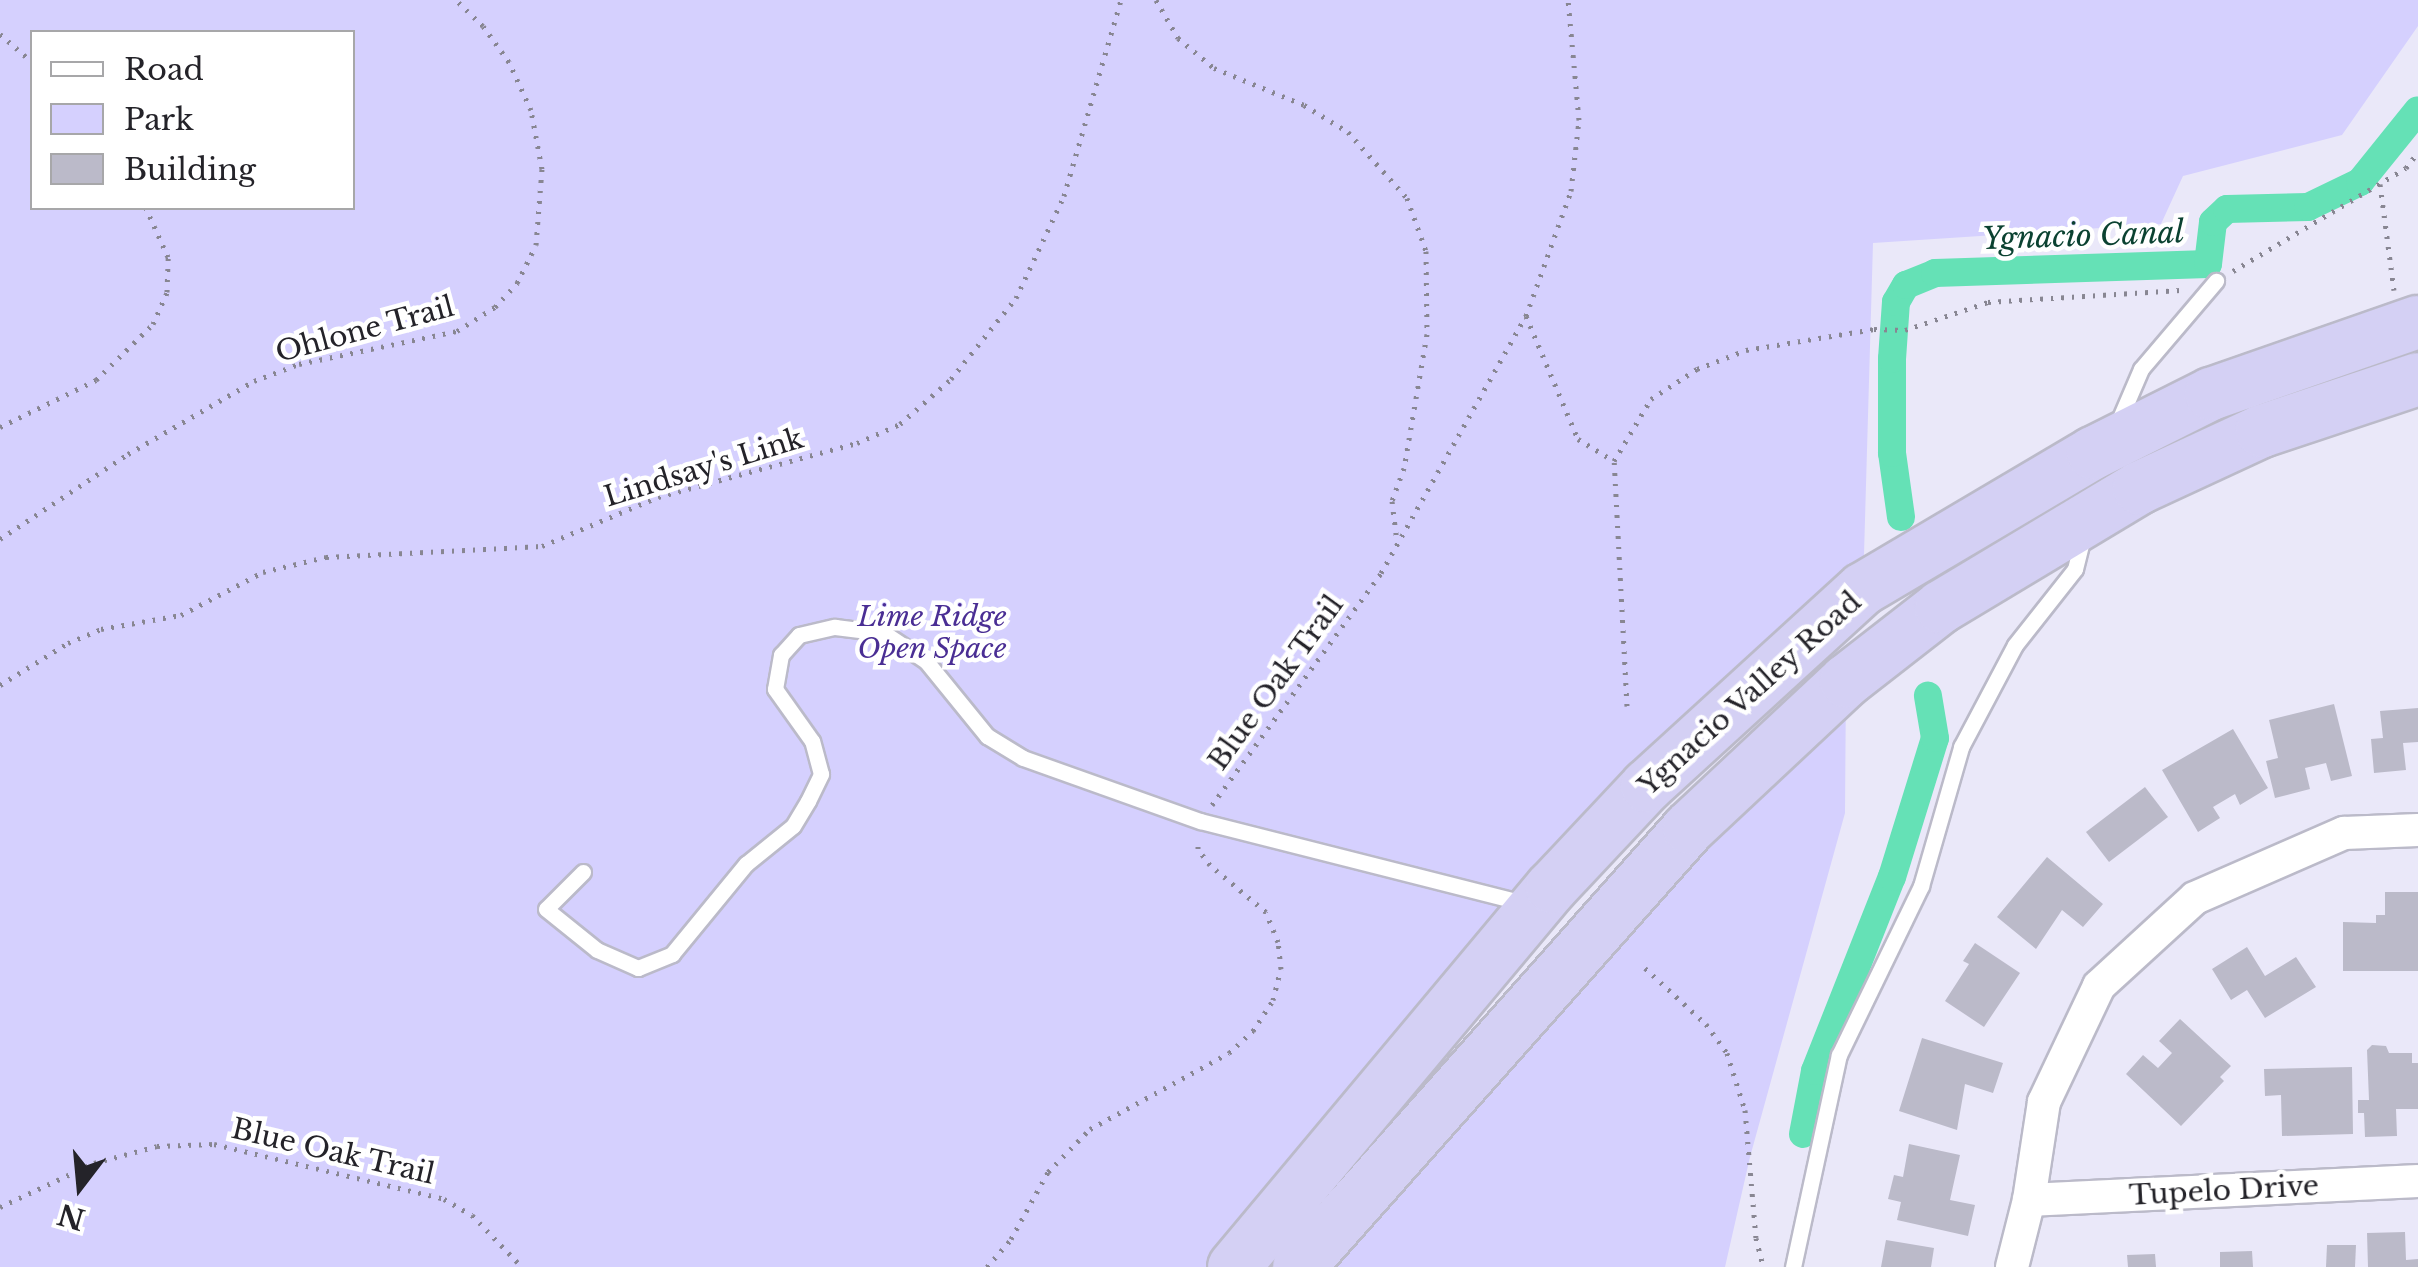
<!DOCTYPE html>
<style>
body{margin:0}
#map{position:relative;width:2418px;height:1267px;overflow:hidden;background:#eae8f9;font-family:"Libre Baskerville",serif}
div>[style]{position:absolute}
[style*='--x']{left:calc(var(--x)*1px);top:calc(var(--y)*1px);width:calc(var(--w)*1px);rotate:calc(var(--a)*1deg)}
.green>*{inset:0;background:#d5d0fe}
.canal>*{height:28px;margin:-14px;padding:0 14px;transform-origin:14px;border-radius:14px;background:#65e1b6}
.building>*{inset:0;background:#bbbac9}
.path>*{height:5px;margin-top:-2.5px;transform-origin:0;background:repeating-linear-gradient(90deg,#888692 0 2.5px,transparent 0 10.5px)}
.roads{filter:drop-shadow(2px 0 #bbbac9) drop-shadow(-2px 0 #bbbac9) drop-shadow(0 2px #bbbac9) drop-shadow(0 -2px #bbbac9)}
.service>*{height:15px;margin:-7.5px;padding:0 7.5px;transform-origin:7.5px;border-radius:7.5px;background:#fff}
.minor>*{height:32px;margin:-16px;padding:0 16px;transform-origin:16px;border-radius:16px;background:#fff}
.trunk>*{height:52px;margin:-26px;padding:0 26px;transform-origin:26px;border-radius:26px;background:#d4d0f4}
span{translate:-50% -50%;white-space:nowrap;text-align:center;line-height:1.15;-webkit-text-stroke:9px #fff;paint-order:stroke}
.street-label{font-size:28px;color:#242329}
.park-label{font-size:28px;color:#4a2e94;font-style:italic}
.water-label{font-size:30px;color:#0b4231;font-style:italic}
.legend{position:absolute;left:30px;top:30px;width:325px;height:180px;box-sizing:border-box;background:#fff;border:2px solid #a7a7a9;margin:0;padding:12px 18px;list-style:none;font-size:30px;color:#242329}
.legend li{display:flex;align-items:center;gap:20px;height:50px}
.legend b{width:50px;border:2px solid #a7a7a9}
.north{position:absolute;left:30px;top:1137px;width:100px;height:100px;-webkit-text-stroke:8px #fff;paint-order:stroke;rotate:196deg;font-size:28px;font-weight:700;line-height:40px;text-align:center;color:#242329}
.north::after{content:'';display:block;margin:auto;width:35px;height:45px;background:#242329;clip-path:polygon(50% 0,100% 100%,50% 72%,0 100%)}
</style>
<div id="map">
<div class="green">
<div style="clip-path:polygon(evenodd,0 0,2418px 0,2418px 26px,2342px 135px,2183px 176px,2161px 224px,1873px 243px,1863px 589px,1234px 1267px,0 1267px,0 0,32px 32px,352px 32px,352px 208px,32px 208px,32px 32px)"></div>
<div style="clip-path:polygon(1846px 681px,1845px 813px,1750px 1157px,1725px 1267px,1299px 1267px)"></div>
</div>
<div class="canal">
<div style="--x:1901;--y:517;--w:65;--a:-98"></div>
<div style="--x:1892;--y:453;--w:94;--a:-90"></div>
<div style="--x:1892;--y:359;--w:57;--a:-86"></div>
<div style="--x:1896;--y:302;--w:20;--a:-60"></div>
<div style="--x:1906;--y:285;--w:31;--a:-22"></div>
<div style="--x:1935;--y:273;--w:273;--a:-1.9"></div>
<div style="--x:2208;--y:264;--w:42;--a:-83.2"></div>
<div style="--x:2213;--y:222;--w:19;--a:-43"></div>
<div style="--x:2227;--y:209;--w:81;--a:-1.4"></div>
<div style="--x:2308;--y:207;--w:58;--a:-25.7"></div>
<div style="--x:2360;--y:182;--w:92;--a:-51.1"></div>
<div style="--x:1803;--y:1134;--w:64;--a:-79.2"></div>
<div style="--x:1815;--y:1071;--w:209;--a:-68.4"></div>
<div style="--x:1892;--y:877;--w:145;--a:-72.8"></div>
<div style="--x:1935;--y:738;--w:43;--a:-99.5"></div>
</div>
<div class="building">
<div style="clip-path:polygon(2334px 704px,2352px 776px,2331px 781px,2326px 763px,2305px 768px,2310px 789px,2275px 798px,2266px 761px,2278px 758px,2269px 720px)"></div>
<div style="clip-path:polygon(2418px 708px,2418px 742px,2403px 743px,2406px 770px,2374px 773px,2371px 739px,2383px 738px,2380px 711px)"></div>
<div style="clip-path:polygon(2233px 729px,2268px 788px,2240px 805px,2235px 794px,2213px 807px,2220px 818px,2198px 832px,2162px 770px)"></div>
<div style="clip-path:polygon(2145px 787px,2168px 817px,2109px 862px,2086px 832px)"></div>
<div style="clip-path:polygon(2047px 857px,2103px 904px,2083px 927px,2062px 910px,2036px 949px,1997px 917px)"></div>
<div style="clip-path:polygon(2385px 892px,2418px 892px,2418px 971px,2343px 971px,2343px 922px,2376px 923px,2376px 915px,2385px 915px)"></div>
<div style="clip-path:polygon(1975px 943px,2020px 973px,1984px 1027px,1945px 1001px,1969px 964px,1963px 961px)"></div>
<div style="clip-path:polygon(2247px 947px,2265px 976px,2296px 957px,2316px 987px,2265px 1018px,2247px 990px,2231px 1000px,2212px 969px)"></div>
<div style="clip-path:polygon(2180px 1019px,2231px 1066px,2220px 1077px,2224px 1081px,2181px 1126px,2126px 1074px,2143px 1055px,2158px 1068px,2172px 1053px,2159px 1041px)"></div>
<div style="clip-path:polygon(1922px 1038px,2003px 1063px,1993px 1093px,1965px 1084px,1957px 1130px,1899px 1111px)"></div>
<div style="clip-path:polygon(2372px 1045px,2386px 1046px,2389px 1053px,2412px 1053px,2412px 1063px,2418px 1063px,2418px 1109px,2396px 1109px,2397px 1136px,2365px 1137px,2364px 1113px,2358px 1113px,2358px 1100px,2369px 1100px,2367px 1050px)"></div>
<div style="clip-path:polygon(2352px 1067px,2353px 1134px,2282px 1136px,2281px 1095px,2265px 1096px,2264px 1069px)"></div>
<div style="clip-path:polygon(1909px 1144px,1960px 1155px,1950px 1200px,1975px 1205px,1968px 1236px,1897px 1220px,1901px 1202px,1888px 1199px,1894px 1175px,1903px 1177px)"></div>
<div style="clip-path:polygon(2405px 1232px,2406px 1260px,2418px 1259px,2418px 1267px,2368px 1267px,2367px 1233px)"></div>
<div style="clip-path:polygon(1886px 1240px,1934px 1248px,1931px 1267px,1881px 1267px)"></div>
<div style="clip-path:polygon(2327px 1245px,2356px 1245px,2355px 1267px,2326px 1267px)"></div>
<div style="clip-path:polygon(2252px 1251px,2253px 1267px,2220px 1267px,2220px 1252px)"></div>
<div style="clip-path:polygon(2155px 1254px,2156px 1267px,2128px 1267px,2127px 1255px)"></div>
</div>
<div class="path">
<div style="--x:1156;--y:0;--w:44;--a:59.9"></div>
<div style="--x:1178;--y:38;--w:47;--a:39.8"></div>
<div style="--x:1214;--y:68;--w:97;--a:22.3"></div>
<div style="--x:1304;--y:105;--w:52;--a:31.5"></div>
<div style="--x:1348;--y:132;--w:89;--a:48.2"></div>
<div style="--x:1407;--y:198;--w:56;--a:70.3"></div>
<div style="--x:1426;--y:251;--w:83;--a:89.3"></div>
<div style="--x:1427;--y:334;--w:136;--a:99.7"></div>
<div style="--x:1404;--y:468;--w:35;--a:110"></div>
<div style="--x:1392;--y:501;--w:35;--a:83"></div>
<div style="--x:0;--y:34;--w:43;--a:41.2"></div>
<div style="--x:2380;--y:184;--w:107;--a:82.5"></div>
<div style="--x:2233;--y:271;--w:201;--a:-30.8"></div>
<div style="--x:2406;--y:168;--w:20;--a:-53"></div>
<div style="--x:1526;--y:316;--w:134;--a:67.1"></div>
<div style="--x:1578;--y:439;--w:42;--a:31.4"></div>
<div style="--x:0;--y:427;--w:107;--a:-26.1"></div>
<div style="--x:96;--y:380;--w:80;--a:-44.5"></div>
<div style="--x:153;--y:324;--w:35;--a:-66"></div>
<div style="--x:167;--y:292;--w:35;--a:-88"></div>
<div style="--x:168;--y:257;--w:54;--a:-114.2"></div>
<div style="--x:0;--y:539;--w:154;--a:-33.6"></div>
<div style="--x:128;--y:454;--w:146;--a:-30.1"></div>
<div style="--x:254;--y:381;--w:48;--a:-20.7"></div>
<div style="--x:299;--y:364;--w:161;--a:-11.8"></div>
<div style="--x:457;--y:331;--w:45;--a:-32.3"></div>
<div style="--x:495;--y:307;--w:33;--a:-47"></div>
<div style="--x:517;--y:283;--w:42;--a:-63.4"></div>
<div style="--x:536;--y:245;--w:76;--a:-85.5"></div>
<div style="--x:542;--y:169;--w:60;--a:-100.6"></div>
<div style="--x:531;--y:110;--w:53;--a:-114.6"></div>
<div style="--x:509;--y:62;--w:44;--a:-125.8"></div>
<div style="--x:483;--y:26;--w:37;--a:-136"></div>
<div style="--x:0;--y:685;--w:80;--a:-31.7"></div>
<div style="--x:68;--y:643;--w:36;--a:-23"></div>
<div style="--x:101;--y:629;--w:81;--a:-9.9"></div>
<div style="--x:181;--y:615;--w:93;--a:-27.7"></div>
<div style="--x:263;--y:572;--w:65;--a:-13.4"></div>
<div style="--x:326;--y:557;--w:216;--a:-2.9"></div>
<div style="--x:542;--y:546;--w:126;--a:-22.9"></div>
<div style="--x:658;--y:497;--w:206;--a:-15.2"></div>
<div style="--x:857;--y:443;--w:47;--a:-23.8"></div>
<div style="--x:900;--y:424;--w:68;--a:-41.4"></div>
<div style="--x:951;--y:379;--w:104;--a:-51.3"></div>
<div style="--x:1016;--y:298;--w:113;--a:-64.8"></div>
<div style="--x:1064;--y:196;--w:204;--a:-73.8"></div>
<div style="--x:1627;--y:706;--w:245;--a:-93"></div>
<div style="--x:1614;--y:461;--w:72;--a:-59.2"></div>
<div style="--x:1651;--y:399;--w:55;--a:-33.1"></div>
<div style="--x:1697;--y:369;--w:53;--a:-21.2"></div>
<div style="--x:1746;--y:350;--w:130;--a:-9.3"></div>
<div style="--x:1874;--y:329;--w:31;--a:2"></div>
<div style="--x:1905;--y:330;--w:88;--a:-18.6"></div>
<div style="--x:1988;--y:302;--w:193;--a:-3.6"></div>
<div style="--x:1212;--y:805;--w:287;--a:-53.9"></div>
<div style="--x:1381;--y:573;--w:295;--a:-60.6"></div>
<div style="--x:1526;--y:316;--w:133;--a:-70.2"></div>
<div style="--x:1571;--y:191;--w:71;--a:-83.6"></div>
<div style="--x:1579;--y:120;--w:121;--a:-95.2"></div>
<div style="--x:1645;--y:968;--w:83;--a:42.6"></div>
<div style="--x:1706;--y:1024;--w:36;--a:54"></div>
<div style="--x:1727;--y:1053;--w:60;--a:72.5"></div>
<div style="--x:1745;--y:1110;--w:128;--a:85.1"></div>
<div style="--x:1756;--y:1238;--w:30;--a:76"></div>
<div style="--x:0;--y:1207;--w:104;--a:-25.1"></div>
<div style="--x:94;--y:1163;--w:65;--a:-15.1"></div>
<div style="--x:157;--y:1146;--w:57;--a:-2"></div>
<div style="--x:214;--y:1144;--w:236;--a:13.4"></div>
<div style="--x:444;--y:1199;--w:32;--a:30"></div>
<div style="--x:472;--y:1215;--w:72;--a:46.1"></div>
<div style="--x:987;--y:1267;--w:37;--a:-49"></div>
<div style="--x:1011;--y:1239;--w:77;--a:-61.1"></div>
<div style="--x:1048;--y:1172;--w:60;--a:-45.7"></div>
<div style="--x:1090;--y:1129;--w:158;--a:-28.7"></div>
<div style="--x:1229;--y:1053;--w:33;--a:-43"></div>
<div style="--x:1253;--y:1031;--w:37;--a:-57"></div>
<div style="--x:1273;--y:1000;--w:32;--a:-76"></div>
<div style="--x:1281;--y:969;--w:27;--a:-96"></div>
<div style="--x:1278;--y:942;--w:32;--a:-112"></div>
<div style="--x:1266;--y:912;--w:73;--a:-140"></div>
<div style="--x:1210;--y:865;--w:20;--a:-127"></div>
<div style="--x:1198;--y:849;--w:7;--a:-90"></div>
</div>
<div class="roads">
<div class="service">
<div style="--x:2117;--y:425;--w:61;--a:-66.8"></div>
<div style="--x:2141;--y:369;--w:116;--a:-49.6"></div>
<div style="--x:583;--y:872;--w:52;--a:135"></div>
<div style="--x:546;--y:909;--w:65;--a:38.8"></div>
<div style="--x:597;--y:950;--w:45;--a:23.7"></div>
<div style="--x:638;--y:968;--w:37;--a:-22"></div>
<div style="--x:672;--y:954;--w:117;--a:-50.6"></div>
<div style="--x:746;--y:864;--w:60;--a:-39"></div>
<div style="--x:793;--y:826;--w:29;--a:-59"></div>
<div style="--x:808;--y:801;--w:30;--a:-64"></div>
<div style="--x:821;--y:774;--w:34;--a:-105"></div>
<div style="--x:812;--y:741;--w:64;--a:-125.4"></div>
<div style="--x:775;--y:689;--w:35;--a:-80"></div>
<div style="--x:781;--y:655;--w:27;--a:-48"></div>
<div style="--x:799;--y:635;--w:37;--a:-13"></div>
<div style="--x:835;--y:627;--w:49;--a:7"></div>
<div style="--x:884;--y:633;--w:50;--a:33.7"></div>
<div style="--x:926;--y:661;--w:97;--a:50.9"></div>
<div style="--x:987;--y:736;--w:42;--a:31.4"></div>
<div style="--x:1023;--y:758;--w:188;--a:19.6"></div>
<div style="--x:1200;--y:821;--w:337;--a:14.2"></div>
<div style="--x:1793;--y:1267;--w:217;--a:-77.8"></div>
<div style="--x:1839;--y:1055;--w:188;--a:-64.1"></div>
<div style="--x:1921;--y:886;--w:145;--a:-73.9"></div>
<div style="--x:1961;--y:747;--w:115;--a:-62.1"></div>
<div style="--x:2015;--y:645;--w:97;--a:-51.7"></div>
<div style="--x:2075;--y:569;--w:33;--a:-76"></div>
</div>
<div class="minor">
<div style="--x:2029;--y:1200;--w:389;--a:-2.8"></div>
<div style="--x:2012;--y:1267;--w:69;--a:-75.8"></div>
<div style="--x:2029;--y:1200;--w:99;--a:-81.3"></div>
<div style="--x:2044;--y:1102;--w:128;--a:-64.6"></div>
<div style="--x:2099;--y:986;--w:130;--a:-42.5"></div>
<div style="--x:2195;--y:898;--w:163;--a:-23.6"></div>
<div style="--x:2344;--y:833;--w:74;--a:-2.3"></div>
</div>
<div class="trunk">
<div style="--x:1234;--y:1267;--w:496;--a:-50.1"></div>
<div style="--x:1552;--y:887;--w:139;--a:-46.8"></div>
<div style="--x:1647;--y:786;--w:292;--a:-42.4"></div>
<div style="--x:1863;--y:589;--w:267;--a:-30.6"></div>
<div style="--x:2093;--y:453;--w:132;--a:-26.6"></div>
<div style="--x:2211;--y:394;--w:219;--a:-19.2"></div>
<div style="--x:1299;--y:1267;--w:587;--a:-48.38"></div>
<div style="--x:1689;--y:828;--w:215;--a:-43.1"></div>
<div style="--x:1846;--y:681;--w:120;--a:-37.9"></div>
<div style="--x:1941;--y:607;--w:231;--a:-31"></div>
<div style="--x:2139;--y:488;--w:136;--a:-24.9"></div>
<div style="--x:2262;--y:431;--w:164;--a:-18.4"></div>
</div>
</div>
<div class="street-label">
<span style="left:365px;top:330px;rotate:-15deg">Ohlone Trail</span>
<span style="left:704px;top:468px;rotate:-17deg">Lindsay's Link</span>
<span style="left:1276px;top:683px;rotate:-54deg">Blue Oak Trail</span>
<span style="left:1750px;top:694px;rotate:-42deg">Ygnacio Valley Road</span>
<span style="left:333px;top:1152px;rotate:13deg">Blue Oak Trail</span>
<span style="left:2224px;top:1191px;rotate:-3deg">Tupelo Drive</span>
</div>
<div class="park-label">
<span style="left:932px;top:633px">Lime Ridge<br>Open Space</span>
</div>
<div class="water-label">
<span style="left:2083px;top:236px;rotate:-2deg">Ygnacio Canal</span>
</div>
<ul class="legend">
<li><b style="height:12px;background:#fff"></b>Road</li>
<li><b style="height:28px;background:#d5d0fe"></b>Park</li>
<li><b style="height:28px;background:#bbbac9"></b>Building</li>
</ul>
<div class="north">N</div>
</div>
